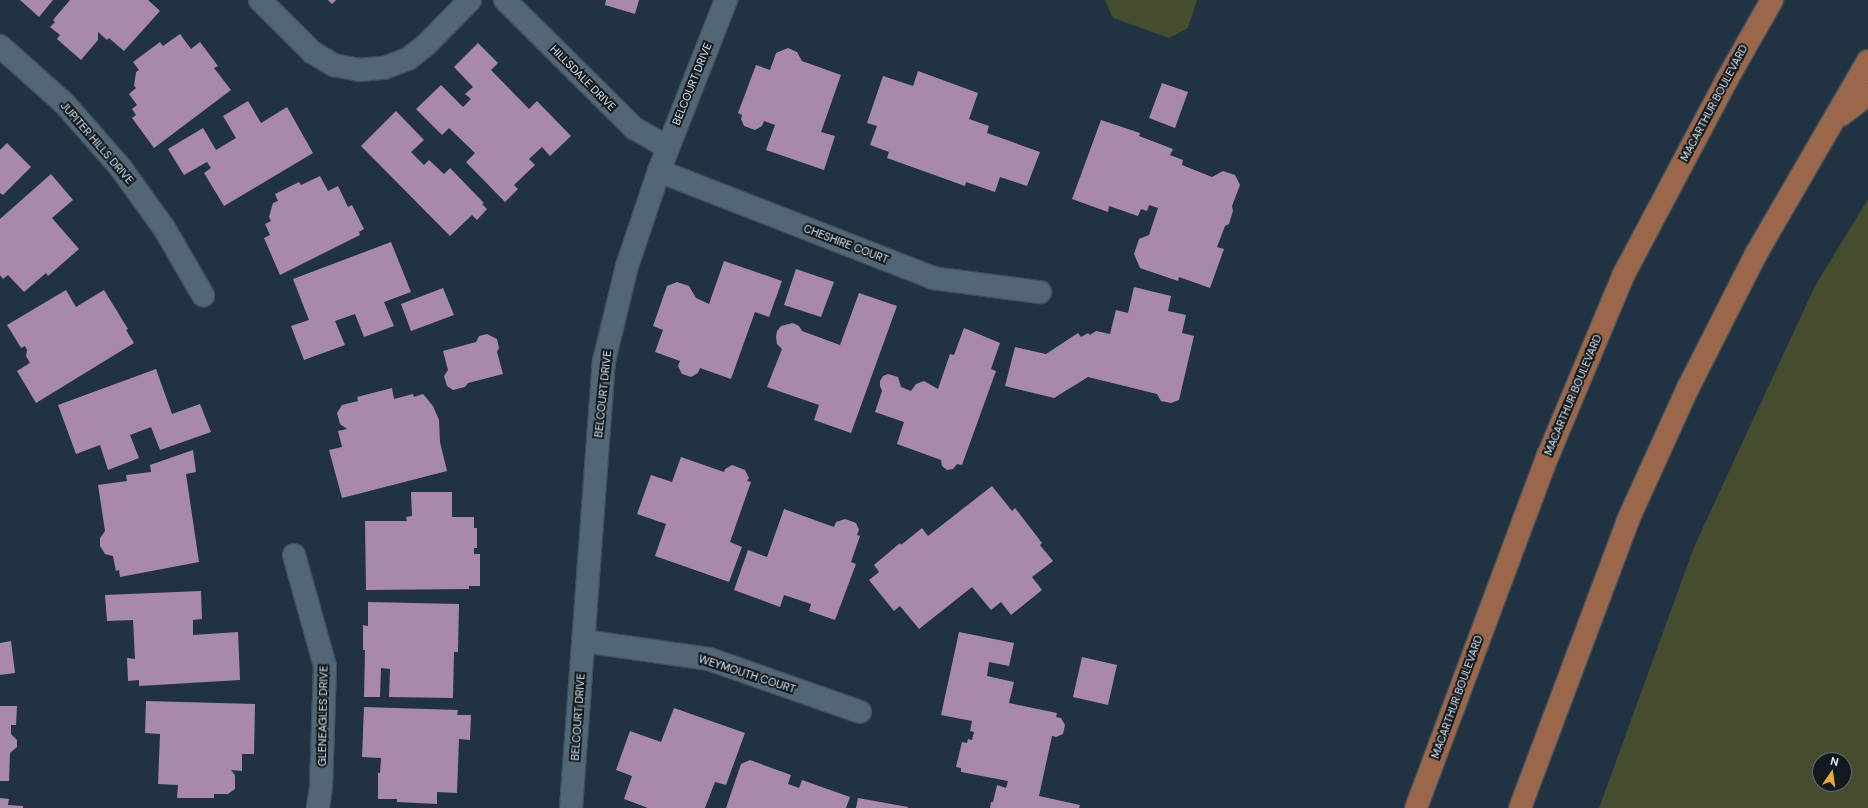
<!DOCTYPE html>
<style>
body{margin:0}
#map{position:relative;width:1868px;height:808px;overflow:hidden;background:#213342;font-family:"DM Sans",sans-serif}
div>[style]{position:absolute}
[style*='--x']{left:calc(var(--x)*1px);top:calc(var(--y)*1px);width:calc(var(--w)*1px);rotate:calc(var(--a)*1deg)}
.green>*{inset:0;background:#464d2e}
.building>*{inset:0;background:#a889ab}
.roads{filter:drop-shadow(1px 0 #41505d) drop-shadow(-1px 0 #41505d) drop-shadow(0 1px #41505d) drop-shadow(0 -1px #41505d)}
.street>*{height:22px;margin:-11px;padding:0 11px;transform-origin:11px;border-radius:11px;background:#536676}
.primary>*{height:22px;margin:-11px;padding:0 11px;transform-origin:11px;border-radius:11px;background:#9a674a}
span{translate:-50% -50%;white-space:nowrap;text-align:center;line-height:1.15;-webkit-text-stroke:4px #121a20;paint-order:stroke}
.street-label{font-size:11px;color:#dfe9f3}
.north{position:absolute;left:1812px;top:752px;width:40px;height:40px;box-sizing:border-box;background:#121a20;border:1px solid #646d74;border-radius:50%;rotate:13deg;font-size:11px;font-weight:700;line-height:16px;text-align:center;color:#dfe9f3}
.north::after{content:'';display:block;margin:auto;width:14px;height:18px;background:#eaaa38;clip-path:polygon(50% 0,100% 100%,50% 72%,0 100%)}
</style>
<div id="map">
<div class="green">
<div style="clip-path:polygon(1105px 0,1197px 0,1188px 28px,1169px 38px,1113px 18px)"></div>
<div style="clip-path:polygon(evenodd,1868px 199px,1868px 808px,1599px 808px,1694px 547px,1815px 286px,1868px 199px,1820px 760px,1844px 760px,1844px 784px,1820px 784px,1820px 760px)"></div>
</div>
<div class="building">
<div style="clip-path:polygon(20px 0,53px 0,39px 17px)"></div>
<div style="clip-path:polygon(70px 0,148px 0,160px 11px,124px 51px,109px 38px,107px 40px,98px 32px,98px 40px,81px 60px,57px 39px,60px 35px,50px 27px,55px 22px,53px 20px)"></div>
<div style="clip-path:polygon(328px 0,336px 0,332px 4px)"></div>
<div style="clip-path:polygon(606px 0,639px 0,635px 14px,605px 5px)"></div>
<div style="clip-path:polygon(180px 34px,191px 49px,200px 42px,218px 66px,214px 68px,231px 90px,154px 148px,132px 118px,136px 115px,132px 109px,137px 105px,129px 94px,136px 88px,134px 86px,136px 72px,139px 70px,133px 62px,160px 42px,163px 46px)"></div>
<div style="clip-path:polygon(478px 43px,498px 63px,491px 70px,529px 109px,537px 101px,571px 136px,550px 156px,542px 147px,529px 159px,535px 165px,514px 185px,518px 189px,505px 202px,466px 162px,475px 153px,449px 128px,442px 135px,416px 109px,441px 85px,463px 107px,471px 99px,465px 94px,473px 87px,454px 67px)"></div>
<div style="clip-path:polygon(788px 48px,797px 52px,802px 61px,841px 75px,821px 132px,835px 136px,824px 170px,766px 150px,775px 125px,764px 121px,762px 126px,755px 130px,744px 126px,741px 119px,742px 115px,738px 113px,756px 65px,770px 70px,776px 53px)"></div>
<div style="clip-path:polygon(918px 71px,978px 93px,969px 119px,989px 126px,987px 133px,1040px 152px,1027px 186px,1000px 177px,995px 192px,966px 182px,965px 186px,887px 158px,889px 152px,870px 145px,877px 126px,867px 123px,883px 76px,913px 86px)"></div>
<div style="clip-path:polygon(1162px 83px,1188px 92px,1175px 128px,1149px 118px)"></div>
<div style="clip-path:polygon(248px 101px,261px 123px,287px 107px,313px 153px,224px 206px,204px 173px,211px 168px,207px 162px,184px 175px,168px 149px,203px 128px,216px 150px,236px 138px,223px 116px)"></div>
<div style="clip-path:polygon(396px 111px,424px 140px,411px 152px,424px 165px,429px 160px,444px 174px,450px 168px,484px 203px,482px 204px,487px 209px,477px 220px,472px 215px,450px 236px,361px 146px)"></div>
<div style="clip-path:polygon(1101px 120px,1140px 133px,1139px 136px,1173px 149px,1170px 155px,1183px 160px,1182px 165px,1212px 177px,1223px 171px,1235px 175px,1240px 185px,1232px 206px,1233px 211px,1229px 224px,1225px 226px,1217px 247px,1224px 249px,1210px 288px,1179px 277px,1178px 281px,1140px 268px,1134px 254px,1139px 239px,1149px 235px,1158px 208px,1149px 205px,1147px 211px,1141px 209px,1138px 216px,1109px 206px,1108px 212px,1072px 199px)"></div>
<div style="clip-path:polygon(7px 143px,31px 167px,3px 195px,0 193px,0 150px)"></div>
<div style="clip-path:polygon(51px 174px,73px 200px,52px 218px,79px 249px,48px 276px,46px 273px,24px 292px,8px 275px,3px 279px,0 275px,0 219px)"></div>
<div style="clip-path:polygon(320px 176px,328px 191px,338px 186px,348px 207px,352px 205px,364px 229px,359px 232px,360px 235px,280px 275px,264px 238px,270px 235px,265px 224px,271px 221px,269px 217px,273px 203px,278px 201px,275px 194px,299px 182px,301px 185px)"></div>
<div style="clip-path:polygon(391px 242px,411px 292px,384px 302px,394px 326px,364px 337px,355px 314px,335px 321px,345px 345px,304px 360px,291px 326px,309px 320px,293px 279px)"></div>
<div style="clip-path:polygon(724px 261px,782px 281px,769px 317px,755px 312px,731px 379px,700px 368px,698px 373px,691px 377px,682px 374px,678px 366px,680px 361px,655px 352px,663px 330px,653px 326px,667px 286px,677px 282px,689px 286px,696px 298px,709px 304px)"></div>
<div style="clip-path:polygon(796px 269px,834px 282px,821px 317px,784px 305px)"></div>
<div style="clip-path:polygon(1134px 287px,1171px 296px,1168px 311px,1186px 315px,1182px 333px,1194px 336px,1179px 400px,1171px 403px,1161px 401px,1157px 394px,1088px 377px,1054px 398px,1005px 386px,1015px 347px,1046px 354px,1078px 333px,1081px 337px,1088px 333px,1090px 335px,1096px 331px,1110px 334px,1116px 310px,1128px 313px)"></div>
<div style="clip-path:polygon(443px 288px,454px 315px,411px 331px,401px 304px)"></div>
<div style="clip-path:polygon(66px 290px,76px 307px,104px 290px,128px 329px,126px 330px,134px 343px,36px 403px,17px 371px,30px 363px,26px 356px,27px 350px,25px 346px,21px 348px,7px 325px)"></div>
<div style="clip-path:polygon(859px 293px,897px 306px,851px 433px,814px 420px,819px 405px,767px 387px,782px 349px,777px 344px,776px 337px,777px 331px,781px 326px,793px 323px,799px 326px,802px 331px,840px 345px)"></div>
<div style="clip-path:polygon(964px 328px,1000px 343px,991px 369px,996px 371px,962px 465px,957px 464px,953px 469px,947px 470px,942px 466px,941px 460px,897px 444px,904px 422px,875px 412px,882px 391px,880px 386px,880px 381px,883px 376px,888px 374px,898px 377px,901px 387px,911px 391px,916px 384px,924px 381px,938px 389px,950px 354px,954px 355px)"></div>
<div style="clip-path:polygon(487px 334px,497px 339px,499px 348px,497px 352px,503px 374px,468px 383px,465px 387px,453px 390px,447px 386px,444px 376px,448px 370px,443px 351px,476px 342px,479px 336px)"></div>
<div style="clip-path:polygon(156px 369px,172px 414px,200px 404px,211px 432px,160px 450px,151px 427px,130px 435px,139px 458px,108px 470px,100px 445px,76px 454px,58px 405px)"></div>
<div style="clip-path:polygon(392px 388px,394px 399px,413px 394px,414px 397px,423px 394px,433px 406px,439px 420px,440px 442px,447px 471px,342px 498px,329px 450px,342px 447px,338px 431px,347px 429px,340px 424px,337px 413px,342px 405px,358px 401px,357px 397px)"></div>
<div style="clip-path:polygon(193px 450px,196px 472px,186px 474px,199px 562px,120px 577px,119px 570px,116px 571px,113px 556px,105px 554px,100px 546px,100px 538px,105px 531px,98px 485px,127px 481px,126px 475px,151px 472px,150px 465px)"></div>
<div style="clip-path:polygon(681px 457px,724px 472px,725px 469px,732px 465px,745px 470px,749px 478px,747px 481px,751px 482px,730px 542px,742px 547px,729px 582px,655px 556px,666px 524px,637px 514px,651px 475px,672px 482px)"></div>
<div style="clip-path:polygon(992px 486px,1012px 511px,1015px 508px,1042px 543px,1040px 545px,1053px 561px,1032px 577px,1042px 590px,1011px 615px,1001px 602px,991px 610px,972px 587px,919px 629px,900px 606px,894px 611px,869px 580px,879px 572px,874px 565px,900px 543px,901px 545px,922px 528px,928px 536px)"></div>
<div style="clip-path:polygon(411px 492px,452px 492px,452px 517px,474px 517px,474px 528px,477px 528px,477px 548px,474px 548px,474px 554px,480px 554px,480px 586px,469px 586px,469px 589px,366px 590px,365px 521px,407px 521px,406px 517px,412px 516px)"></div>
<div style="clip-path:polygon(784px 509px,834px 527px,836px 522px,845px 519px,856px 523px,859px 530px,857px 535px,860px 536px,851px 562px,856px 564px,835px 620px,809px 611px,811px 604px,784px 595px,780px 607px,734px 590px,748px 550px,767px 557px)"></div>
<div style="clip-path:polygon(201px 591px,202px 619px,193px 620px,193px 635px,238px 632px,240px 680px,139px 686px,139px 680px,128px 681px,127px 658px,135px 659px,133px 620px,107px 621px,105px 595px)"></div>
<div style="clip-path:polygon(368px 602px,459px 604px,458px 652px,454px 652px,453px 698px,389px 697px,390px 669px,381px 668px,380px 697px,364px 697px,365px 650px,363px 650px,363px 625px,368px 626px)"></div>
<div style="clip-path:polygon(959px 632px,1014px 643px,1009px 666px,989px 662px,987px 676px,1014px 682px,1009px 703px,1057px 713px,1056px 717px,1061px 718px,1065px 725px,1063px 734px,1056px 737px,1052px 736px,1039px 796px,1080px 805px,1079px 808px,990px 808px,991px 802px,993px 802px,997px 785px,1006px 788px,1008px 781px,961px 772px,961px 768px,956px 767px,962px 742px,967px 743px,968px 739px,972px 740px,974px 732px,970px 731px,972px 721px,941px 715px)"></div>
<div style="clip-path:polygon(11px 641px,15px 673px,0 675px,0 643px)"></div>
<div style="clip-path:polygon(1082px 657px,1117px 665px,1108px 705px,1073px 697px)"></div>
<div style="clip-path:polygon(146px 701px,255px 704px,254px 754px,242px 754px,242px 771px,231px 770px,235px 775px,235px 789px,228px 794px,214px 794px,214px 798px,177px 798px,178px 785px,158px 784px,160px 734px,145px 733px)"></div>
<div style="clip-path:polygon(0 706px,17px 706px,16px 725px,11px 725px,11px 734px,17px 740px,17px 747px,10px 753px,9px 781px,0 781px)"></div>
<div style="clip-path:polygon(364px 707px,458px 710px,457px 715px,471px 715px,470px 740px,459px 739px,457px 793px,437px 792px,437px 804px,397px 802px,397px 799px,378px 799px,378px 773px,380px 773px,381px 758px,362px 757px)"></div>
<div style="clip-path:polygon(674px 708px,745px 733px,726px 785px,715px 782px,705px 808px,648px 808px,624px 799px,632px 776px,616px 770px,630px 731px,661px 742px)"></div>
<div style="clip-path:polygon(750px 760px,791px 775px,788px 784px,799px 788px,802px 780px,850px 797px,846px 808px,726px 808px,741px 764px)"></div>
<div style="clip-path:polygon(0 798px,9px 799px,8px 805px,23px 806px,23px 808px,0 808px)"></div>
<div style="clip-path:polygon(858px 798px,908px 807px,908px 808px,856px 808px)"></div>
</div>
<div class="roads">
<div class="street">
<div style="--x:260;--y:0;--w:74;--a:45"></div>
<div style="--x:312;--y:52;--w:26;--a:31"></div>
<div style="--x:334;--y:65;--w:25;--a:11"></div>
<div style="--x:359;--y:70;--w:25;--a:-5"></div>
<div style="--x:384;--y:68;--w:26;--a:-21"></div>
<div style="--x:408;--y:59;--w:23;--a:-38"></div>
<div style="--x:426;--y:45;--w:63;--a:-45.6"></div>
<div style="--x:505;--y:0;--w:182;--a:44.8"></div>
<div style="--x:634;--y:128;--w:38;--a:30"></div>
<div style="--x:0;--y:46;--w:86;--a:41.7"></div>
<div style="--x:64;--y:103;--w:85;--a:48.8"></div>
<div style="--x:120;--y:167;--w:75;--a:54.2"></div>
<div style="--x:164;--y:228;--w:78;--a:59.8"></div>
<div style="--x:659;--y:171;--w:294;--a:21.3"></div>
<div style="--x:933;--y:278;--w:108;--a:7.5"></div>
<div style="--x:294;--y:555;--w:115;--a:74.4"></div>
<div style="--x:325;--y:666;--w:122;--a:91.9"></div>
<div style="--x:321;--y:788;--w:20;--a:99"></div>
<div style="--x:583;--y:641;--w:127;--a:8.1"></div>
<div style="--x:709;--y:659;--w:160;--a:19.3"></div>
<div style="--x:571;--y:808;--w:448;--a:-85.8"></div>
<div style="--x:604;--y:361;--w:98;--a:-76.4"></div>
<div style="--x:627;--y:266;--w:100;--a:-71.4"></div>
<div style="--x:659;--y:171;--w:184;--a:-68.6"></div>
</div>
<div class="primary">
<div style="--x:1841;--y:115;--w:34;--a:-37"></div>
<div style="--x:1416;--y:808;--w:379;--a:-69.5"></div>
<div style="--x:1549;--y:453;--w:194;--a:-67.3"></div>
<div style="--x:1624;--y:274;--w:218;--a:-62.1"></div>
<div style="--x:1726;--y:81;--w:93;--a:-60.4"></div>
<div style="--x:1520;--y:808;--w:308;--a:-69.4"></div>
<div style="--x:1628;--y:520;--w:145;--a:-65.6"></div>
<div style="--x:1688;--y:388;--w:150;--a:-63.1"></div>
<div style="--x:1756;--y:254;--w:223;--a:-59.9"></div>
</div>
</div>
<div class="street-label">
<span style="left:583px;top:78px;rotate:45deg">HILLSDALE DRIVE</span>
<span style="left:692px;top:84px;rotate:-68deg">BELCOURT DRIVE</span>
<span style="left:1714px;top:103px;rotate:-62deg">MACARTHUR BOULEVARD</span>
<span style="left:97px;top:143px;rotate:49deg">JUPITER HILLS DRIVE</span>
<span style="left:846px;top:244px;rotate:21deg">CHESHIRE COURT</span>
<span style="left:603px;top:394px;rotate:-84deg">BELCOURT DRIVE</span>
<span style="left:1573px;top:395px;rotate:-67deg">MACARTHUR BOULEVARD</span>
<span style="left:747px;top:674px;rotate:18deg">WEYMOUTH COURT</span>
<span style="left:1457px;top:697px;rotate:-70deg">MACARTHUR BOULEVARD</span>
<span style="left:323px;top:716px;rotate:-89deg">GLENEAGLES DRIVE</span>
<span style="left:578px;top:717px;rotate:-86deg">BELCOURT DRIVE</span>
</div>
<div class="north">N</div>
</div>
